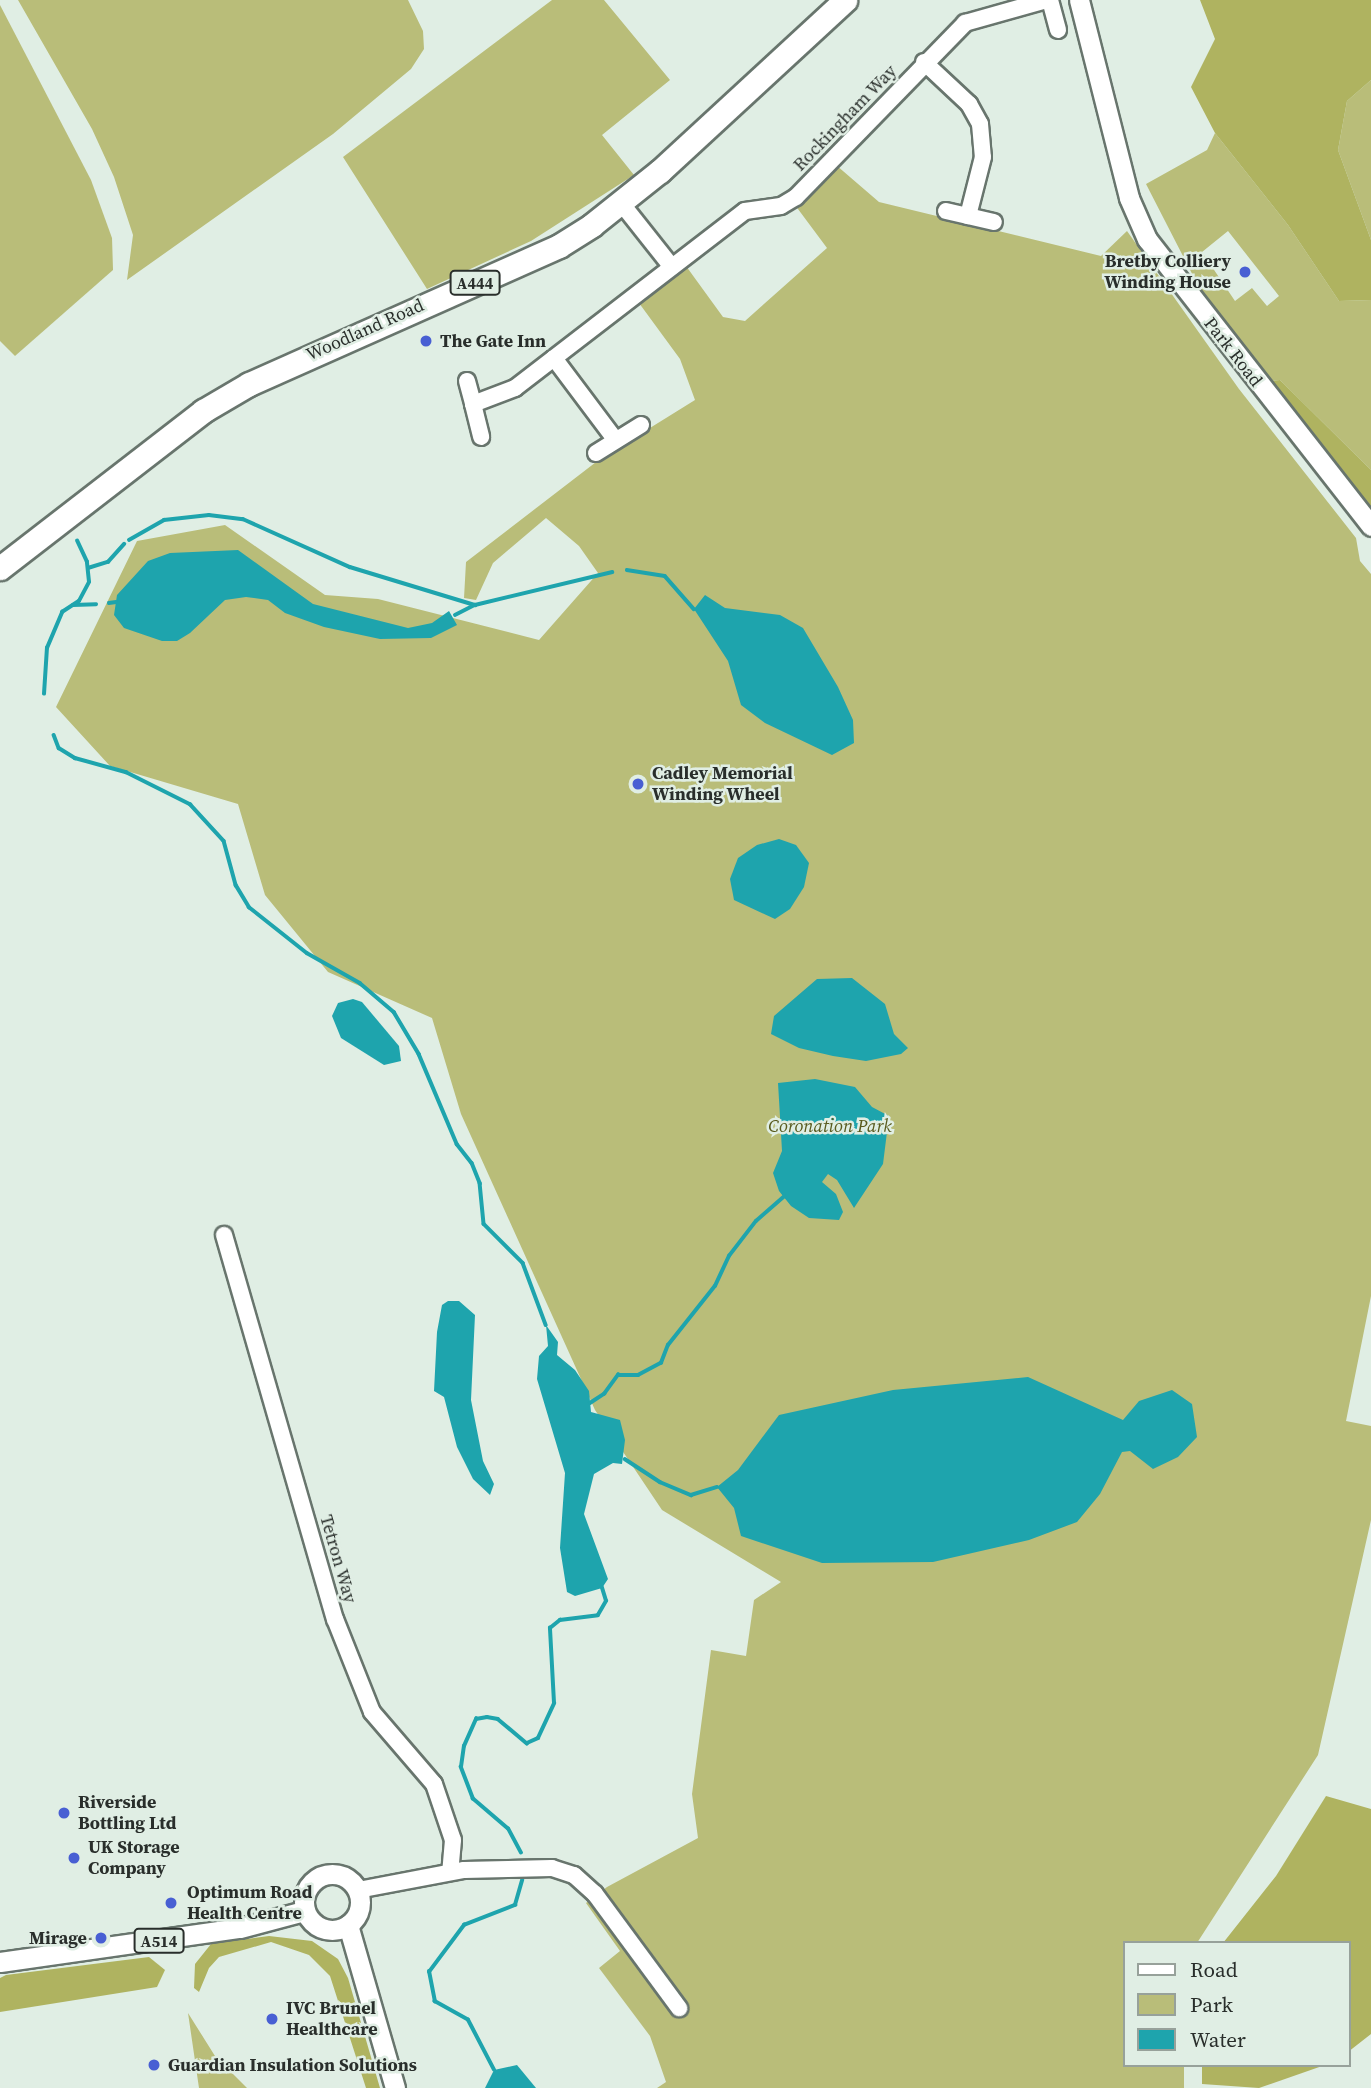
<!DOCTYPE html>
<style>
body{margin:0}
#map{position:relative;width:1371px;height:2088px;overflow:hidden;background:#e0eee4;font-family:"Source Serif 4",serif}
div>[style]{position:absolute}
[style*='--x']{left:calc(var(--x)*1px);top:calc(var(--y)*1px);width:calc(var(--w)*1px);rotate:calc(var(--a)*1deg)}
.green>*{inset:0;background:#b9bd79}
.forest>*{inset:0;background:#afb360}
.water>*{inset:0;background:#1ea4ad}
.stream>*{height:3.5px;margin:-1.75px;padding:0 1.75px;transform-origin:1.75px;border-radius:1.75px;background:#1ea4ad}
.roads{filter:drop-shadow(2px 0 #68756d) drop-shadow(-2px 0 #68756d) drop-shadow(0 2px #68756d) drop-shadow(0 -2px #68756d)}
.minor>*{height:16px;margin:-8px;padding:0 8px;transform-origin:8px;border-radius:8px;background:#fff}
.major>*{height:19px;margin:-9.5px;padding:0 9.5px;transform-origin:9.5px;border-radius:9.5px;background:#fff}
.major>.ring{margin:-9.5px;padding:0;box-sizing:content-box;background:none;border:19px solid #fff;border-radius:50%}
.highway>*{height:23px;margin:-11.5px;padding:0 11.5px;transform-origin:11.5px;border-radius:11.5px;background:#fff}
.dots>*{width:19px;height:19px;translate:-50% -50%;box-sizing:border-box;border:4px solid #e0eee4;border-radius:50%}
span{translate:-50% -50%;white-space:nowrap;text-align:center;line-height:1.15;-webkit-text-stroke:5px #e0eee4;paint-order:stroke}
.shield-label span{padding:2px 5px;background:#e0eee4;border:2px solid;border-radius:5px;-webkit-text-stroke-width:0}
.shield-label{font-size:16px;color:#292e2b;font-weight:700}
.street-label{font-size:18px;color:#292e2b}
.poi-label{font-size:18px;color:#292e2b;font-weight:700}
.right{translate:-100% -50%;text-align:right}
.left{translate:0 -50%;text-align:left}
.park-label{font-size:18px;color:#585a1d;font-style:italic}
.legend{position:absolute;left:1123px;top:1941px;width:228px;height:126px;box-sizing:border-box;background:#e0eee4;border:2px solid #97a19a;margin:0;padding:9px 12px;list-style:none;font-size:21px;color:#292e2b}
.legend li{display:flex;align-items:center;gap:14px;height:35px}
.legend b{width:35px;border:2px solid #97a19a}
</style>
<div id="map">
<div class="green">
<div style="clip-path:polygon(18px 0,408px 0,423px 31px,424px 49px,411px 69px,333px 134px,127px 280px,133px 235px,114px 177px,92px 129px)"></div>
<div style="clip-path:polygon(552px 0,604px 0,670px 80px,602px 135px,634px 175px,531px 241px,427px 289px,343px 157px)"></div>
<div style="clip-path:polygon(0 5px,91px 180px,112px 238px,113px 270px,15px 356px,0 341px)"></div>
<div style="clip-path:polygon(1371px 80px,1371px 240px,1338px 150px,1347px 101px)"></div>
<div style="clip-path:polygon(evenodd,1215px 133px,1288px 225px,1339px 301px,1371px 300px,1371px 470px,1280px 380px,1270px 381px,1204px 297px,1146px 184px,1207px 150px,1215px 133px,1228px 231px,1279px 296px,1267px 306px,1252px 288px,1235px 301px,1202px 252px,1228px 231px)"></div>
<div style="clip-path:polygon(836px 165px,879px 202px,1101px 256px,1127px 231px,1239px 389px,1356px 538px,1360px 561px,1371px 574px,1371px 1296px,1346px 1421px,1371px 1426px,1371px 1520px,1318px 1755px,1197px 1943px,1124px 1943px,1124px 2065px,1184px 2065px,1184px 2088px,657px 2088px,666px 2082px,650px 2036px,599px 1968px,620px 1951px,586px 1903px,607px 1887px,698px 1838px,692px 1794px,711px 1650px,746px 1656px,754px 1600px,781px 1582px,662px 1510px,595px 1410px,461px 1114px,432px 1018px,328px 972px,265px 895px,238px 804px,110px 766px,56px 707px,137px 541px,225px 525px,325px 595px,378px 599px,539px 640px,598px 573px,579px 546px,546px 518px,493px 563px,476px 600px,464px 598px,466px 562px,600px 459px,695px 400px,680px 359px,639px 303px,686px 266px,723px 317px,745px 321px,827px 248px,795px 205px)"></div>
<div style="clip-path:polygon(188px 2013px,215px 2056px,247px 2088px,199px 2088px)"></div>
</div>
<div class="forest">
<div style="clip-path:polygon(1200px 0,1371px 0,1371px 80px,1347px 101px,1338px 150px,1371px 240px,1371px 300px,1339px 301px,1288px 225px,1215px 133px,1191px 87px,1215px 39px)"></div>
<div style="clip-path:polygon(1280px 380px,1371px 470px,1371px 507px,1270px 381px)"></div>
<div style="clip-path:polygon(1326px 1796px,1371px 1809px,1371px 2034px,1348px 2052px,1348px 1943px,1223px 1943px,1276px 1876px)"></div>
<div style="clip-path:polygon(269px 1936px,312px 1941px,338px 1959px,348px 1978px,380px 2088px,366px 2088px,330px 1976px,309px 1955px,271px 1942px,219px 1957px,209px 1968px,199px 1992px,194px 1988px,195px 1964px,211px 1944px)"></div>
<div style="clip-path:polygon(149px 1957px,165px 1970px,157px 1987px,0 2012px,0 1978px,6px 1975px)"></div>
<div style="clip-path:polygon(1202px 2065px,1325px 2065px,1259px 2088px,1202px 2084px)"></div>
</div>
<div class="water">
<div style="clip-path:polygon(238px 550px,313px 604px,408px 628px,432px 623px,449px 611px,457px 625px,431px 638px,380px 639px,324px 627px,285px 613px,268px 600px,246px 597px,225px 600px,190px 633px,177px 641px,162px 641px,124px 628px,114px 615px,117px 595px,148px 561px,170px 553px)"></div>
<div style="clip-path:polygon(705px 595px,725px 608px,780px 615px,803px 628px,838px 687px,853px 720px,854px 743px,832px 755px,765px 723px,741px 705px,728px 661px,694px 609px)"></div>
<div style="clip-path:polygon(779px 839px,796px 845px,809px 863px,804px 887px,790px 909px,775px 919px,734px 900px,730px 879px,738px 858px,757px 845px)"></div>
<div style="clip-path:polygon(852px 978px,885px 1004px,894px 1034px,908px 1048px,901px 1054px,866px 1061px,833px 1056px,799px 1048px,771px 1034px,774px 1016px,817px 979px)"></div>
<div style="clip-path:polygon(353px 999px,362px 1002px,399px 1046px,401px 1061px,384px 1065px,341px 1038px,332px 1016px,338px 1003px)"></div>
<div style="clip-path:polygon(815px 1079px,855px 1087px,872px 1107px,889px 1116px,883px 1164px,854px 1208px,837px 1180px,828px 1174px,822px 1182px,836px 1194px,843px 1212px,839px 1220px,809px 1218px,791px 1206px,779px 1191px,773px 1173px,782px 1151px,778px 1083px)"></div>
<div style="clip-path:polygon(448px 1301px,459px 1301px,475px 1315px,471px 1400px,483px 1461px,494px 1484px,490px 1495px,473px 1479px,457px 1447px,444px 1397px,434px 1391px,437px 1332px,442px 1305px)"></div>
<div style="clip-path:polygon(546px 1325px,558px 1342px,557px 1355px,575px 1370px,589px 1391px,591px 1412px,620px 1420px,625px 1440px,622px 1464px,613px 1463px,594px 1474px,584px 1514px,608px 1579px,602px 1588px,575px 1596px,567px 1592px,560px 1548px,565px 1473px,537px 1379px,539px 1356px,548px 1346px)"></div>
<div style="clip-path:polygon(1028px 1377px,1123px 1420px,1139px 1401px,1172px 1390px,1192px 1404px,1197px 1437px,1178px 1457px,1153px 1469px,1130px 1451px,1122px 1452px,1100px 1494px,1077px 1522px,1029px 1540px,933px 1562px,822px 1563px,741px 1536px,734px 1508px,717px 1487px,738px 1470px,779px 1415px,893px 1390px)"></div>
<div style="clip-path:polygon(517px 2065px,536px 2088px,485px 2088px,494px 2070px)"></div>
</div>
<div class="stream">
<div style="--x:129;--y:540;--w:40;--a:-29.7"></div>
<div style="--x:164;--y:520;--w:45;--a:-6.3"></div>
<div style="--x:209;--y:515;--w:34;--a:7"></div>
<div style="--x:243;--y:519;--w:117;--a:24.2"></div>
<div style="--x:350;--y:567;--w:131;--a:16.9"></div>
<div style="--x:475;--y:605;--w:141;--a:-13.5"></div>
<div style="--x:88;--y:568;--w:21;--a:-17"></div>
<div style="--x:108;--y:562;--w:24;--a:-48"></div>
<div style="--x:627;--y:570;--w:38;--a:9"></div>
<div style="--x:665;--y:576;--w:44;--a:48.7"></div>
<div style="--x:109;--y:603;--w:7;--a:-8"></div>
<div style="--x:73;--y:605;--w:23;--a:-2"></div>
<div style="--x:455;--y:615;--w:22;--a:-27"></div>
<div style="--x:44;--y:694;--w:46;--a:-86.3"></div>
<div style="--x:47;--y:648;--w:39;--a:-67"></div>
<div style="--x:62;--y:612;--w:20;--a:-33"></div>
<div style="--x:79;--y:601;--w:21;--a:-62"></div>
<div style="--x:89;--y:582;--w:20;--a:-96"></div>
<div style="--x:87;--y:562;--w:23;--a:-115"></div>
<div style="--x:54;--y:735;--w:14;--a:69"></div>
<div style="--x:59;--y:748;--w:19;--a:32"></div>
<div style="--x:75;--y:758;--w:53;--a:15.4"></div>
<div style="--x:126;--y:772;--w:72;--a:26.6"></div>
<div style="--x:190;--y:804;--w:50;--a:47.4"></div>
<div style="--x:224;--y:841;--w:46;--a:74.7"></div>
<div style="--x:236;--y:885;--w:26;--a:59"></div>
<div style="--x:249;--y:907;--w:74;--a:38.4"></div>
<div style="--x:307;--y:953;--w:61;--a:29.5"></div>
<div style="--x:360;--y:983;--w:45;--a:40.5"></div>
<div style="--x:394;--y:1012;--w:49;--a:59.2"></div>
<div style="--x:419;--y:1054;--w:98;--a:67.1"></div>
<div style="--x:457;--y:1144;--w:24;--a:52"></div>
<div style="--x:472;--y:1163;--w:22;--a:68"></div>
<div style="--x:480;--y:1183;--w:41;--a:84.4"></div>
<div style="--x:484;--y:1224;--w:55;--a:45"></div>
<div style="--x:523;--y:1263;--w:66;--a:69.6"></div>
<div style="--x:590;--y:1403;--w:17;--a:-33"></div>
<div style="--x:604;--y:1394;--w:24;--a:-54"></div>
<div style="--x:618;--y:1375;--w:20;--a:0"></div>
<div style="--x:638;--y:1375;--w:26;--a:-28"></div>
<div style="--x:661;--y:1363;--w:19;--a:-69"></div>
<div style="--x:668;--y:1345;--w:75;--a:-51.5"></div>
<div style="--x:715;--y:1286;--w:33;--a:-65"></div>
<div style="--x:729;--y:1256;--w:44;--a:-52.4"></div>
<div style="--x:756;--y:1221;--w:37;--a:-41"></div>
<div style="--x:625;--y:1459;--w:42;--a:33.3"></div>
<div style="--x:660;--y:1482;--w:34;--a:23"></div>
<div style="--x:691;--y:1495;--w:27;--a:-17"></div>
<div style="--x:521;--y:1853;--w:27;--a:-118"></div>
<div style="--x:508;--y:1829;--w:46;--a:-139.4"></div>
<div style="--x:473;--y:1799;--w:34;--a:-111"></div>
<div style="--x:461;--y:1767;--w:21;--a:-82"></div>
<div style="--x:464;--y:1746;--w:30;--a:-66"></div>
<div style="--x:476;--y:1719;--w:11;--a:-10"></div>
<div style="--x:487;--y:1717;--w:11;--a:10"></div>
<div style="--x:498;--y:1719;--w:38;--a:40"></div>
<div style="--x:527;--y:1743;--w:12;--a:-24"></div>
<div style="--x:538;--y:1738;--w:38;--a:-65"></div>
<div style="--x:554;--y:1703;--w:75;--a:-93.1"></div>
<div style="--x:550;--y:1628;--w:13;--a:-39"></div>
<div style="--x:560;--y:1620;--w:38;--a:-7"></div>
<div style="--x:598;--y:1615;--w:16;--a:-60"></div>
<div style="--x:606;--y:1601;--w:14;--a:-107"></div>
<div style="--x:494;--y:2070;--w:56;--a:-117.5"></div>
<div style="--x:468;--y:2020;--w:38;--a:-151"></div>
<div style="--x:435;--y:2002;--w:31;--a:-101"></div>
<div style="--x:429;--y:1972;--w:59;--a:-53.3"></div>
<div style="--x:464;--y:1925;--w:55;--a:-21.4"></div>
<div style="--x:515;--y:1905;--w:26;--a:-74"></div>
</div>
<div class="roads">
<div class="minor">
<div style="--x:1050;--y:0;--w:31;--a:75"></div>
<div style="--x:924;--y:62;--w:62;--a:43"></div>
<div style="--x:969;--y:104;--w:23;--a:61"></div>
<div style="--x:980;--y:124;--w:33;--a:85"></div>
<div style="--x:983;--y:157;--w:61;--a:104.3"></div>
<div style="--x:622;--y:204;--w:80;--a:51.6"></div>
<div style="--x:946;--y:211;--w:49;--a:12.9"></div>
<div style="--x:554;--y:358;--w:100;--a:53.1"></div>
<div style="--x:467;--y:381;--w:24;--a:75"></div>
<div style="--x:473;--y:404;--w:45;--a:-20.9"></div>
<div style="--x:515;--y:388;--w:290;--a:-37.6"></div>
<div style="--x:745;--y:211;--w:36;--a:-8"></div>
<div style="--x:781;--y:206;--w:17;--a:-31"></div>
<div style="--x:796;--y:197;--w:243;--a:-45.8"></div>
<div style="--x:965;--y:23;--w:85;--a:-15.7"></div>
<div style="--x:473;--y:404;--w:34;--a:76"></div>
<div style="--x:596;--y:453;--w:53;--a:-31.9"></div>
<div style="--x:224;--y:1235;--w:400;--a:73.9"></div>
<div style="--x:335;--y:1619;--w:100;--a:68.3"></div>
<div style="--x:372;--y:1712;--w:95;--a:49.3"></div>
<div style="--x:434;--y:1784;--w:59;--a:71.3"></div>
<div style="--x:453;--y:1840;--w:32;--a:95"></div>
<div style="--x:358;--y:1890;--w:108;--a:-10.7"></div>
<div style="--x:464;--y:1870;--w:88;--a:-1.3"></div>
<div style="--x:552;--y:1868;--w:23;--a:18"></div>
<div style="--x:574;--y:1875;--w:28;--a:42"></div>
<div style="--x:595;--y:1894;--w:142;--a:53.6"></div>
</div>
<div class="major">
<div style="--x:1079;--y:0;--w:204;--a:75.8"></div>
<div style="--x:1129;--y:198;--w:45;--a:66.3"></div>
<div style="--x:1147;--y:239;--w:364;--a:52"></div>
<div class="ring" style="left:304px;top:1874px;width:37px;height:37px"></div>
<div style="--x:348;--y:1925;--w:170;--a:73.9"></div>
<div style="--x:0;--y:1962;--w:242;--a:-8.1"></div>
<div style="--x:240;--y:1928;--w:66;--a:-14.9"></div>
</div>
<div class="highway">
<div style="--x:0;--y:568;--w:257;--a:-37.7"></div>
<div style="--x:203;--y:411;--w:53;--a:-30.4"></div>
<div style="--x:249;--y:384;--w:339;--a:-24"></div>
<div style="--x:559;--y:246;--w:39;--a:-32"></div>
<div style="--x:592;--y:225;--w:87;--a:-38.5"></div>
<div style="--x:660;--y:171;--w:252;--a:-42.7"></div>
</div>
</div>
<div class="dots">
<div style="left:1245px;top:272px;background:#485fd3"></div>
<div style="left:426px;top:341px;background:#485fd3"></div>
<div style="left:638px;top:784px;background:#485fd3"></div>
<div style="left:64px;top:1813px;background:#485fd3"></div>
<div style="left:74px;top:1858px;background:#485fd3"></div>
<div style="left:171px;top:1903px;background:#485fd3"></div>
<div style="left:101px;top:1938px;background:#485fd3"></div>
<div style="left:272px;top:2019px;background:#485fd3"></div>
<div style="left:154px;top:2065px;background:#485fd3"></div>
</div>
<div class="shield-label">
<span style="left:475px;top:283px">A444</span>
<span style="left:159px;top:1941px">A514</span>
</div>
<div class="street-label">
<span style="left:845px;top:118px;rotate:-46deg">Rockingham Way</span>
<span style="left:365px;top:330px;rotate:-24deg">Woodland Road</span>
<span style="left:1233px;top:352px;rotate:52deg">Park Road</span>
<span style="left:338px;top:1559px;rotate:74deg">Tetron Way</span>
</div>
<div class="poi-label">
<span class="right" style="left:1231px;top:272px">Bretby Colliery<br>Winding House</span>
<span class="left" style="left:440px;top:341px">The Gate Inn</span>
<span class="left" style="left:652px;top:784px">Cadley Memorial<br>Winding Wheel</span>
<span class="left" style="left:78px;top:1813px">Riverside<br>Bottling Ltd</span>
<span class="left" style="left:88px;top:1858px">UK Storage<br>Company</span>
<span class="left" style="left:187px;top:1903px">Optimum Road<br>Health Centre</span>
<span class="right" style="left:87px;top:1938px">Mirage</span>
<span class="left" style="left:286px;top:2019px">IVC Brunel<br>Healthcare</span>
<span class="left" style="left:168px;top:2065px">Guardian Insulation Solutions</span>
</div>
<div class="park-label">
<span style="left:830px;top:1126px">Coronation Park</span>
</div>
<ul class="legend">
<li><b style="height:9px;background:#fff"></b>Road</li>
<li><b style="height:19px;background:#b9bd79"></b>Park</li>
<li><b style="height:19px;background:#1ea4ad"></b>Water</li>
</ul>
</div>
